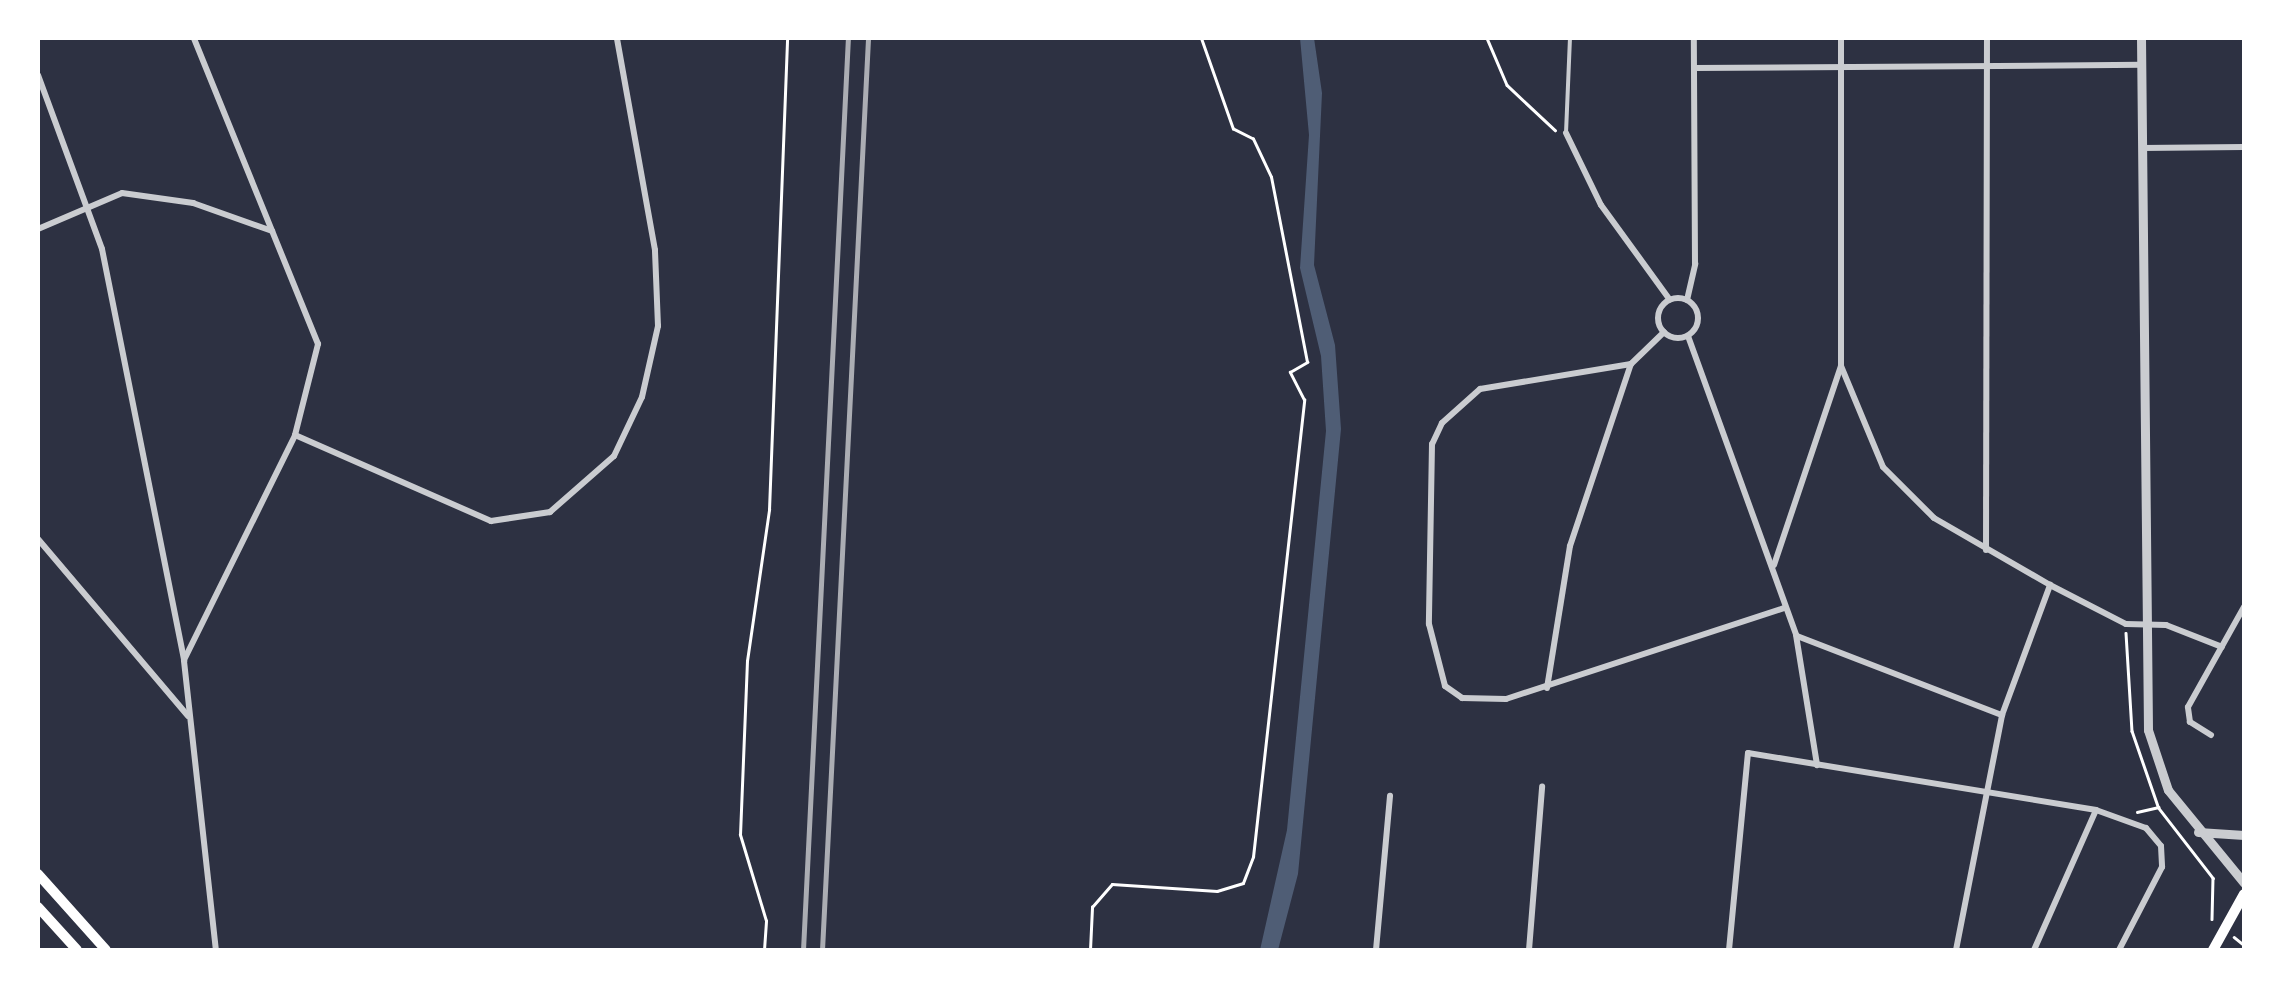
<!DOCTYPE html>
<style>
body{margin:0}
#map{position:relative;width:2282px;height:988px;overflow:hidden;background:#2d3142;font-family:"IBM Plex Sans",sans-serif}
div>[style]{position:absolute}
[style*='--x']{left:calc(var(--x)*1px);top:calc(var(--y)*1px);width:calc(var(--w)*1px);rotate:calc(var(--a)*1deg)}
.water>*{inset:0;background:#4f5d75}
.path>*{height:2.5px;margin:-1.25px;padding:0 1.25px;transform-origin:1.25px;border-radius:1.25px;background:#fff}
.service>*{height:4px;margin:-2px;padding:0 2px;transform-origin:2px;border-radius:2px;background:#caccd0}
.minor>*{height:6px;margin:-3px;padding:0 3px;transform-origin:3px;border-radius:3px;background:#caccd0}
.minor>.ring{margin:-3px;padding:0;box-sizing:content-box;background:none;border:6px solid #caccd0;border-radius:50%}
.tertiary>*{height:9px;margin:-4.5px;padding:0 4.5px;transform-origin:4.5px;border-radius:4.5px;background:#caccd0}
.primary>*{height:10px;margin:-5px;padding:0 5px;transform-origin:5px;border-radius:5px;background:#fff}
.rail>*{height:5px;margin:-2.5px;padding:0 2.5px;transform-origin:2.5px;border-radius:2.5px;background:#abadb3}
span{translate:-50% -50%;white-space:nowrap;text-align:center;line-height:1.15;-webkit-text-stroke:8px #fff;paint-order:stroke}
.frame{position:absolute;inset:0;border:40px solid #fff;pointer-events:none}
</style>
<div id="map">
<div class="water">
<div style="clip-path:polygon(1300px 38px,1314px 38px,1322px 93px,1314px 265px,1335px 345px,1341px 429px,1298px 874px,1278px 950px,1260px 950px,1287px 830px,1326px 431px,1321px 356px,1300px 268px,1309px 135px)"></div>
</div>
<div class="path">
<div style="--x:1487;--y:38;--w:51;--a:66.9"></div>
<div style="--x:1507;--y:85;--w:66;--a:43.2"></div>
<div style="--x:2126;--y:633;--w:98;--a:86.5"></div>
<div style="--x:2132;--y:731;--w:79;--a:70.9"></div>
<div style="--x:2137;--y:812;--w:22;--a:-13"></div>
<div style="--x:2158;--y:807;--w:90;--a:52.2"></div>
<div style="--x:2213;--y:878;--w:41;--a:91.4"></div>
<div style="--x:2234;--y:937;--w:13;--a:39"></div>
<div style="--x:764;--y:950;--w:29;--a:-86"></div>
<div style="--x:766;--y:921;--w:90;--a:-106.8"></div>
<div style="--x:740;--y:835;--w:174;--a:-87.7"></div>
<div style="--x:747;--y:661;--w:153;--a:-81.7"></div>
<div style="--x:769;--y:510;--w:472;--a:-87.8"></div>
<div style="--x:1090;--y:950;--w:43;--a:-87.3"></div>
<div style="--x:1092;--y:907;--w:30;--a:-49"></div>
<div style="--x:1112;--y:884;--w:105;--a:3.8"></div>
<div style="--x:1217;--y:891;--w:27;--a:-17"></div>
<div style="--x:1243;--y:883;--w:28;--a:-69"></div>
<div style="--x:1253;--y:857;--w:460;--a:-83.6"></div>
<div style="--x:1304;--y:400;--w:31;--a:-117"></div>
<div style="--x:1290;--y:372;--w:20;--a:-30"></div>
<div style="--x:1307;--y:362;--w:188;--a:-101"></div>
<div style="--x:1271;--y:177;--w:42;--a:-115.3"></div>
<div style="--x:1253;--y:139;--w:22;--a:-153"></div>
<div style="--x:1233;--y:129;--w:96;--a:-109.4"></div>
</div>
<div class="service">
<div style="--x:1566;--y:133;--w:95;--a:-87.6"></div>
</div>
<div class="minor">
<div style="--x:1841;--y:38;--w:328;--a:90"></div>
<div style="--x:1841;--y:366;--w:109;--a:67.4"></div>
<div style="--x:1883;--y:467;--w:72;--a:45"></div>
<div style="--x:1934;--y:518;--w:134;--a:30"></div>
<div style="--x:2050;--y:585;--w:85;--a:27.2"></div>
<div style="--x:2126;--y:624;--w:40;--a:1.4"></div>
<div style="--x:2166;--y:625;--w:60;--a:21.4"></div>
<div style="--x:1694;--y:68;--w:448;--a:-0.4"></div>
<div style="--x:38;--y:75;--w:185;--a:69.8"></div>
<div style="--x:102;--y:249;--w:420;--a:78.7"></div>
<div style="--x:184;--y:661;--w:291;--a:83.7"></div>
<div style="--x:1566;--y:133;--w:80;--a:64.1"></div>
<div style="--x:1601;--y:205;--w:117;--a:54"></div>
<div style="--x:2142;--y:148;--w:102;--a:-0.6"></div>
<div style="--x:38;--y:229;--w:91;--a:-23.2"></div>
<div style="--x:122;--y:193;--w:72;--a:8"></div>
<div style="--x:193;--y:203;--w:84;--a:19.5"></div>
<div class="ring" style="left:1658px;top:298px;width:34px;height:34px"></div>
<div style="--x:1687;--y:300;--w:37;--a:-77"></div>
<div style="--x:1695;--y:264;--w:226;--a:-90.3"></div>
<div style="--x:1688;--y:336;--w:318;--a:70.1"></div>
<div style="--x:1796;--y:635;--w:132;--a:80.8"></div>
<div style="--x:1631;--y:364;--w:153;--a:170.6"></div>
<div style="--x:1480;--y:389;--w:51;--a:138.2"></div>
<div style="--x:1442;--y:423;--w:23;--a:115"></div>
<div style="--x:1432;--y:444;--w:180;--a:91"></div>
<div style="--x:1429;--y:624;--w:64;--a:75.5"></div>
<div style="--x:1445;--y:686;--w:21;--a:35"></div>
<div style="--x:1462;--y:698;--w:44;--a:1.3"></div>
<div style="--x:1506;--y:699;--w:293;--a:-18.1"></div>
<div style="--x:295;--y:435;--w:214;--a:23.7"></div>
<div style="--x:491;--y:521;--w:60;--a:-8.7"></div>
<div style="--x:550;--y:512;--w:85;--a:-41.2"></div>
<div style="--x:614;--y:456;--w:65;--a:-64.6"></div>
<div style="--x:642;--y:397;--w:73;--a:-77.3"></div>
<div style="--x:658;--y:326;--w:76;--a:-92.3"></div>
<div style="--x:655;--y:250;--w:215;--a:-100.2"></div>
<div style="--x:38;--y:539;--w:232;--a:49.7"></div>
<div style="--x:1986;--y:550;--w:512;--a:-89.89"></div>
<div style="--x:1774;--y:565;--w:210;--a:-71.4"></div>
<div style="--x:1797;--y:636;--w:220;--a:21.1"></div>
<div style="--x:184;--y:660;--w:251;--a:-63.7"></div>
<div style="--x:295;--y:435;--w:94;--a:-75.8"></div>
<div style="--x:318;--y:344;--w:330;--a:-112.1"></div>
<div style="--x:1547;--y:688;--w:144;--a:-80.8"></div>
<div style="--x:1570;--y:546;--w:192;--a:-71.5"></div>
<div style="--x:1631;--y:364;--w:46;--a:-44.1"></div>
<div style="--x:2211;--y:735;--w:25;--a:-148"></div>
<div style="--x:2190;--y:722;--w:15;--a:-98"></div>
<div style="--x:2188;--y:707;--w:115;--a:-60.8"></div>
<div style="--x:1376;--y:950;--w:155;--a:-84.8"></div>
<div style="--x:1529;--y:950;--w:164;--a:-85.4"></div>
<div style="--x:1729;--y:950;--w:198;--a:-84.5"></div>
<div style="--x:1748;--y:753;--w:353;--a:9.3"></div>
<div style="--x:2096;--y:810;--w:53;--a:19.8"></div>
<div style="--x:2146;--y:828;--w:23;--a:50"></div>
<div style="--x:2161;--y:846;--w:21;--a:87"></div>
<div style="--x:2162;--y:867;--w:93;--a:117.4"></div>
<div style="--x:1956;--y:950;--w:239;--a:-78.9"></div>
<div style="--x:2002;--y:715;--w:139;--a:-69.7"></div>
<div style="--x:2034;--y:950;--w:153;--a:-66.1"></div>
</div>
<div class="tertiary">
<div style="--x:2141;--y:38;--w:692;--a:89.42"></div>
<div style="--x:2148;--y:730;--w:63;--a:71.6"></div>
<div style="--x:2168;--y:790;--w:120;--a:50.7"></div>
<div style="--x:2198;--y:832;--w:46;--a:3.7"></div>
</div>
<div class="primary">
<div style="--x:38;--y:874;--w:102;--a:48.2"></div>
<div style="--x:38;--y:907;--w:58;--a:47.8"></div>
<div style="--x:2213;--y:950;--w:64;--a:-61"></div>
</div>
<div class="rail">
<div style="--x:803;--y:950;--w:913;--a:-87.18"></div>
<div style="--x:822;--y:950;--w:913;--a:-87.11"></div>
</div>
<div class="frame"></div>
</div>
